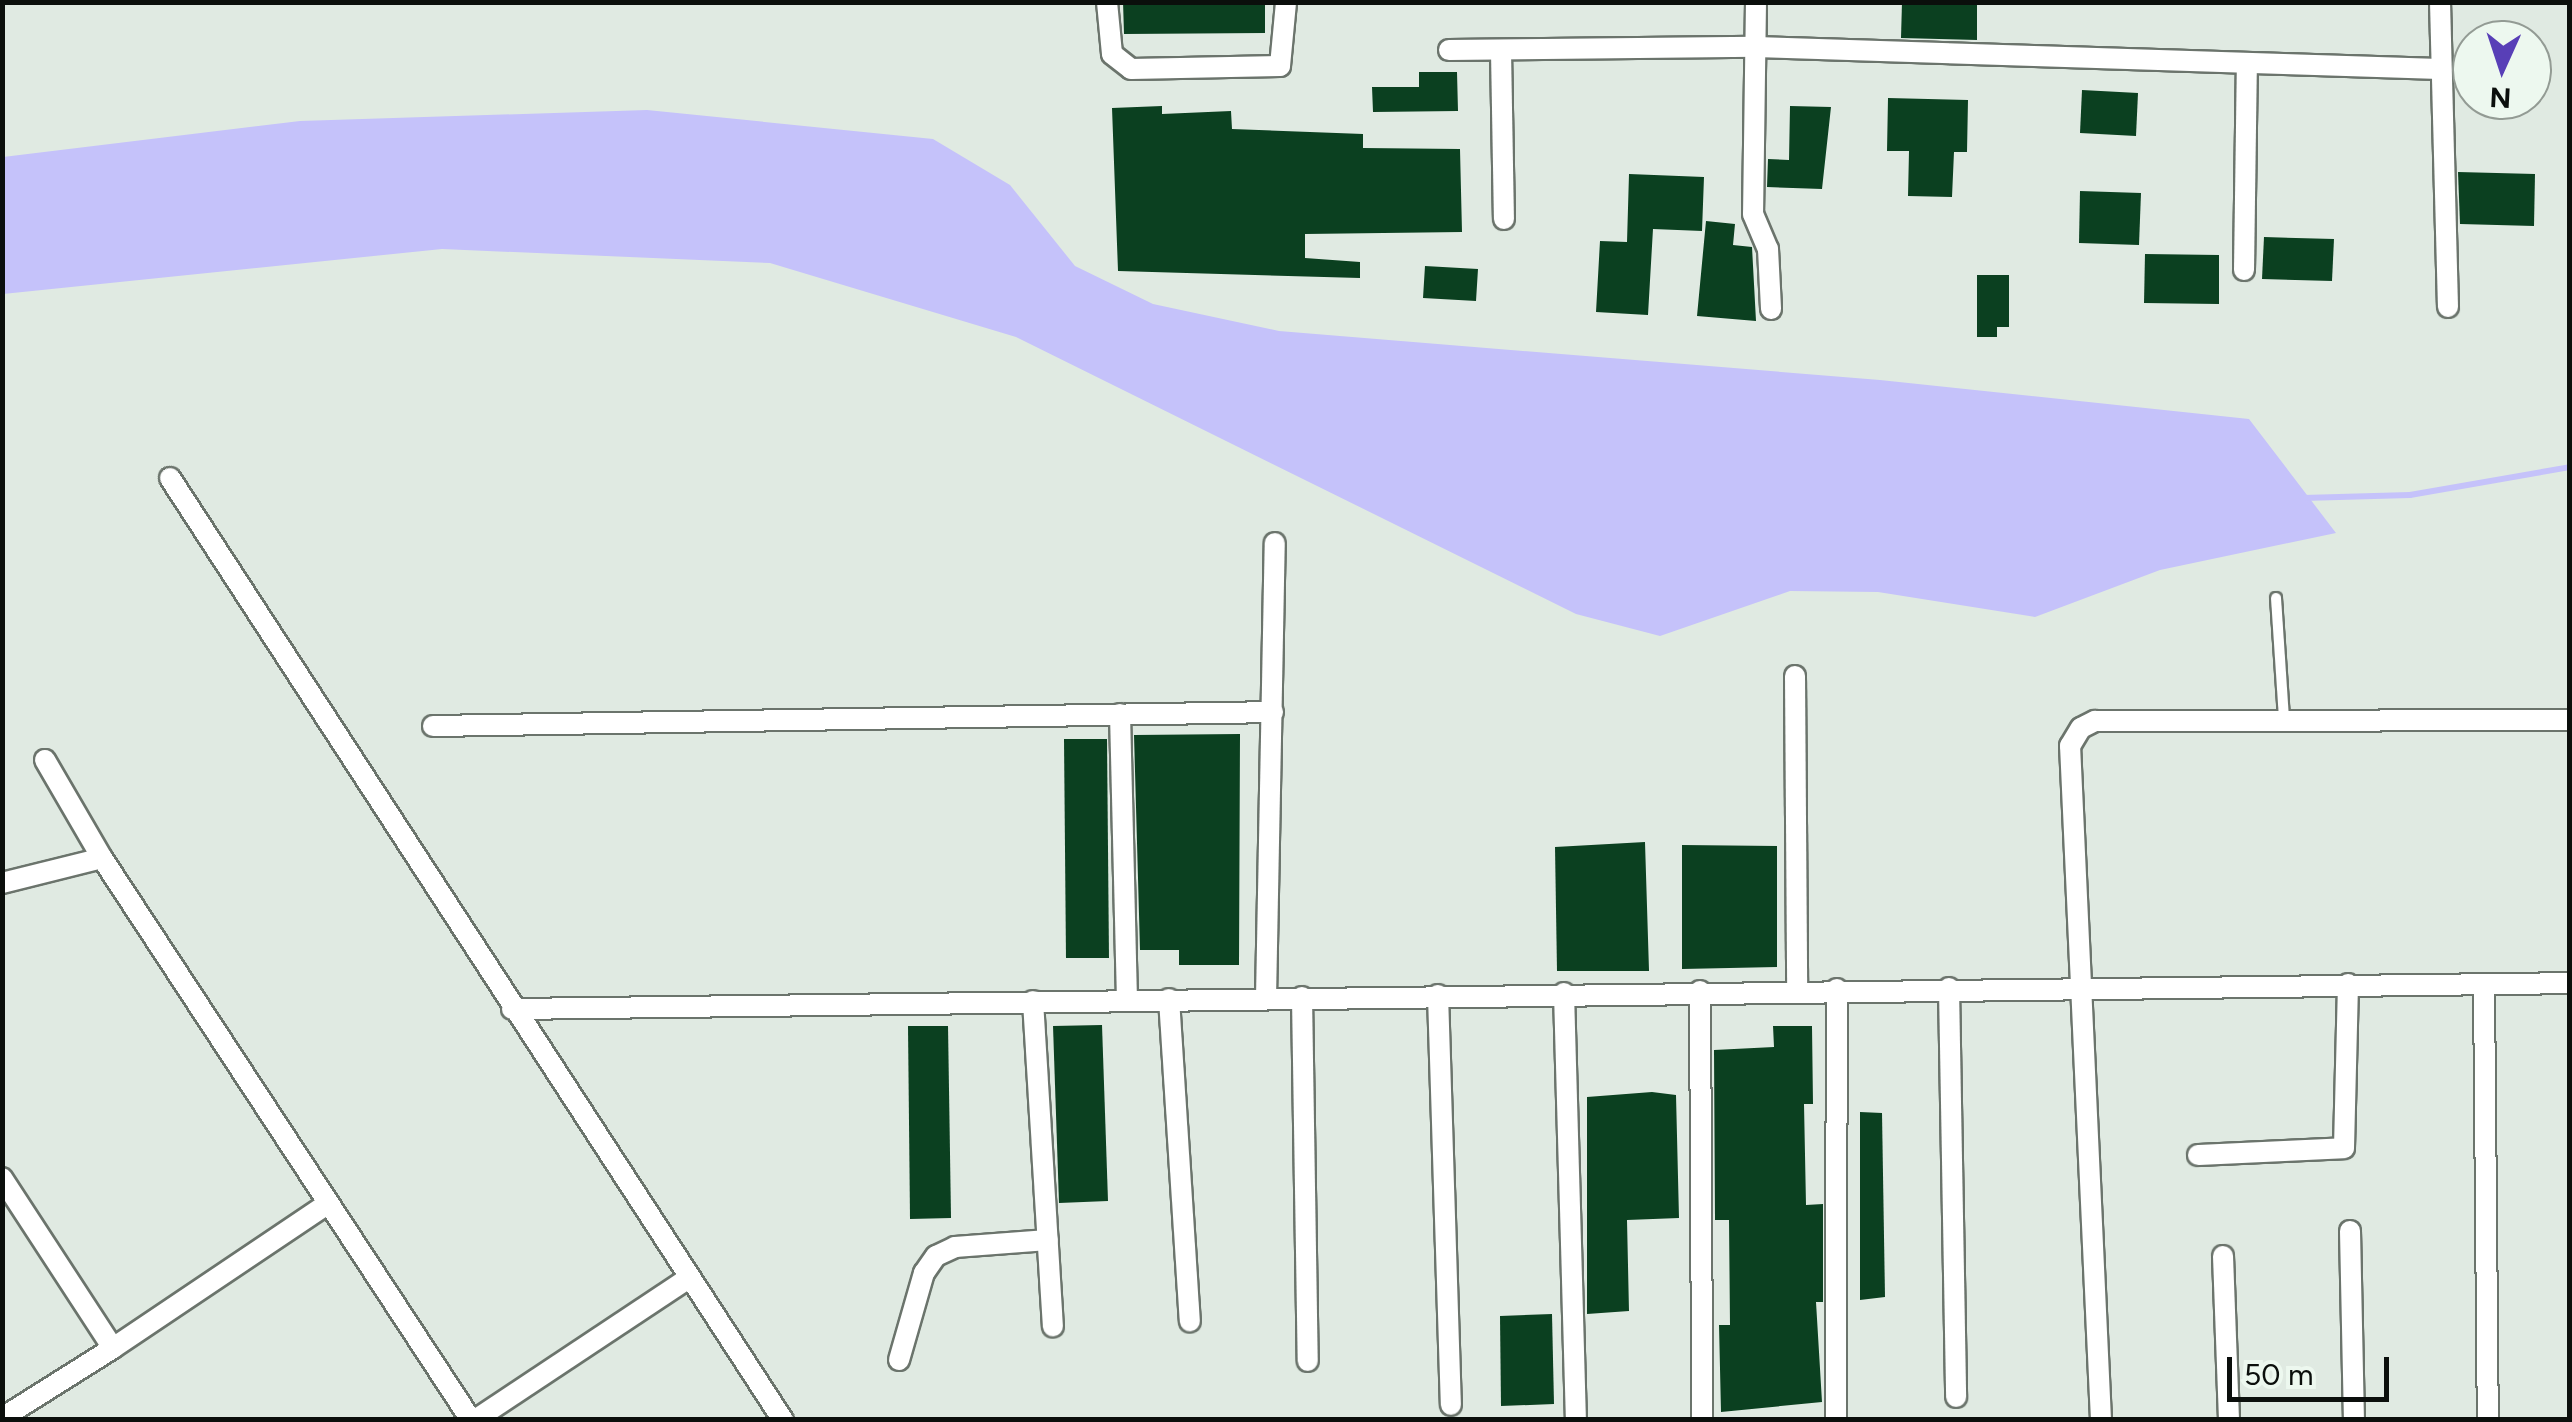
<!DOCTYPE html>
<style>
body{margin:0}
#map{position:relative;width:2572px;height:1422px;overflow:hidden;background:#e0eae2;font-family:Figtree,sans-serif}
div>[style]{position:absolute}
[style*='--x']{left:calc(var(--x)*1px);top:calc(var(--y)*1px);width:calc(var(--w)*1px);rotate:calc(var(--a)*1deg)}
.water>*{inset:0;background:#c5c2fa}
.stream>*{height:6px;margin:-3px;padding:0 3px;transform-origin:3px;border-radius:3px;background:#c5c2fa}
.building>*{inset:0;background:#0b4020}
.roads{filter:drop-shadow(2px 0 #6b746c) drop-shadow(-2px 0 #6b746c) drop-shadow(0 2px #6b746c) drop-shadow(0 -2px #6b746c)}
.lane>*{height:10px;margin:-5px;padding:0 5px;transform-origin:5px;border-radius:5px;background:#fff}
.street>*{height:20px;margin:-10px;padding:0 10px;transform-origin:10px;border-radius:10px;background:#fff}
span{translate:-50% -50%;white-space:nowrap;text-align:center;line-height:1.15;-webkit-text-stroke:10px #edf8ef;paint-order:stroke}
.frame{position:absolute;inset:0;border:5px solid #0b0f0c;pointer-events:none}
.north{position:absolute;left:2452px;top:20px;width:100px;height:100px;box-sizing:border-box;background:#edf8ef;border:2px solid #939b94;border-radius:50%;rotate:183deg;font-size:28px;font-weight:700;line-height:40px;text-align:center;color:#0b0f0c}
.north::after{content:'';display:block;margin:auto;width:35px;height:45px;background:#583fb7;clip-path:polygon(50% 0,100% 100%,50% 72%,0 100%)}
.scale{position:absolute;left:2227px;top:1357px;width:162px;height:45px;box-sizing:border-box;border:5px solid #0b0f0c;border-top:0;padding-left:12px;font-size:30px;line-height:35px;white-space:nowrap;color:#0b0f0c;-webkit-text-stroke:8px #edf8ef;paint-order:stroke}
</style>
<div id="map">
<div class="water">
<div style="clip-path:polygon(647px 110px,933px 139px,1010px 185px,1075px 266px,1153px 304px,1279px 331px,1880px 380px,2249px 419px,2336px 533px,2160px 570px,2035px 617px,1878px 592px,1790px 591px,1660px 636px,1576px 614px,1016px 337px,770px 263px,442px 249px,3px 294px,3px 157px,300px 121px)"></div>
</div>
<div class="stream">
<div style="--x:2303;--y:498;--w:107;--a:-1.6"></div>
<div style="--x:2410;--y:495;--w:162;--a:-9.9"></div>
</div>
<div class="building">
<div style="clip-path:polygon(1123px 2px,1265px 2px,1265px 33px,1124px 34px)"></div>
<div style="clip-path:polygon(1902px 2px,1977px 2px,1977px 40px,1901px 38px)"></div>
<div style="clip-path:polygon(1419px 72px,1457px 72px,1458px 111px,1373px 112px,1372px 87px,1419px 87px)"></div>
<div style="clip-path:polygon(2082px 90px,2138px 93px,2136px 136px,2080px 133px)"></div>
<div style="clip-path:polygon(1888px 98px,1968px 100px,1967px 152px,1954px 152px,1952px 197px,1908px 196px,1909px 151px,1887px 151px)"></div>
<div style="clip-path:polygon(1162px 106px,1162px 114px,1231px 111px,1232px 129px,1363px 134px,1363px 148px,1460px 149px,1462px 232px,1305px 234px,1305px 258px,1360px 262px,1360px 278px,1118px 271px,1112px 108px)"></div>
<div style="clip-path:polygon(1790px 106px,1831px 107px,1822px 189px,1767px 187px,1768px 159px,1789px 160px)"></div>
<div style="clip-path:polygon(2458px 172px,2535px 174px,2534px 226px,2460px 224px)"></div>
<div style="clip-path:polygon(1629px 174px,1704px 177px,1702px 231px,1653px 229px,1648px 315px,1596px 312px,1600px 241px,1627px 242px)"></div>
<div style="clip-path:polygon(2080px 191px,2141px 193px,2139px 245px,2079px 243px)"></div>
<div style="clip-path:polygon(1706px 221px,1735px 224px,1733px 245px,1752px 247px,1756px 321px,1697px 316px)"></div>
<div style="clip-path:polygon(2264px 237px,2334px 239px,2332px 281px,2262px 279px)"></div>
<div style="clip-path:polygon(2145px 254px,2219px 255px,2219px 304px,2144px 303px)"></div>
<div style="clip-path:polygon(1425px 266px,1478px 269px,1476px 301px,1423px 298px)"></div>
<div style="clip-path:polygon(1977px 275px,2009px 275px,2009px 327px,1997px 327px,1997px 337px,1977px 337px)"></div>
<div style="clip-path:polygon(1240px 734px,1239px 965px,1179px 965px,1179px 950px,1140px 950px,1134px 735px)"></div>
<div style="clip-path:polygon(1064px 739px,1107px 739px,1109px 958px,1066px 958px)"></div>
<div style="clip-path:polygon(1645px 842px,1649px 971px,1557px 971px,1555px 847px)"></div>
<div style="clip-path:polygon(1682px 845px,1777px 846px,1777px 967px,1682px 969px)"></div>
<div style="clip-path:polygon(1102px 1025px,1108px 1201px,1059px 1203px,1053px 1026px)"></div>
<div style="clip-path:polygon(908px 1026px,948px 1026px,951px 1218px,910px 1219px)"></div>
<div style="clip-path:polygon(1773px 1026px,1812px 1026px,1813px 1104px,1804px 1104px,1806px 1205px,1823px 1204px,1823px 1302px,1816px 1302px,1822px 1402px,1721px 1412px,1719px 1325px,1730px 1325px,1729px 1220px,1715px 1220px,1714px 1050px,1774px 1047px)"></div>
<div style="clip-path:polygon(1652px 1092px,1676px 1095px,1679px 1218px,1627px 1220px,1629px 1311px,1587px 1314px,1587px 1097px)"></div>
<div style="clip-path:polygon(1860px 1112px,1882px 1113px,1885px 1297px,1860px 1300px)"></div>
<div style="clip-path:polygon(1552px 1314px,1554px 1404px,1501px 1406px,1500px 1316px)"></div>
</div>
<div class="roads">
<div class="lane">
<div style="--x:2276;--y:598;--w:122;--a:86.2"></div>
</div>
<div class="street">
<div style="--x:1107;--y:2;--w:52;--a:84.5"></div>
<div style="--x:1112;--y:54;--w:24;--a:38"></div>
<div style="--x:1131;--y:69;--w:149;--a:-1.2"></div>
<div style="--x:1280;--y:66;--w:64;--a:-84.6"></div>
<div style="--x:1756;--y:2;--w:212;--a:90.8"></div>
<div style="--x:1753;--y:214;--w:38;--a:67"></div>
<div style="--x:1768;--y:249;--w:60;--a:87.1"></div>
<div style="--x:2440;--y:2;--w:305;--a:88.5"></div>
<div style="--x:1449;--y:50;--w:307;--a:-0.6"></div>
<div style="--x:1756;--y:47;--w:684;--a:1.84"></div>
<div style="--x:1501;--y:51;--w:168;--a:89"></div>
<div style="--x:2244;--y:270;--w:207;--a:-89.2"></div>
<div style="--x:170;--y:478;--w:1124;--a:56.95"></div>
<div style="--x:1795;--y:676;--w:314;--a:89.6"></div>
<div style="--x:1120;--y:714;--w:284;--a:88.6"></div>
<div style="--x:433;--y:726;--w:840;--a:-0.95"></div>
<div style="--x:45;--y:760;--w:113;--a:59.8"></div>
<div style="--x:2;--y:883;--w:103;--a:-14"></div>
<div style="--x:102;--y:858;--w:672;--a:56.71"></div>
<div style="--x:2484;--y:984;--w:436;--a:89.5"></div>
<div style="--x:1949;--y:988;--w:409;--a:89"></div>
<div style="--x:1700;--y:991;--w:429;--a:89.7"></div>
<div style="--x:1564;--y:993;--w:427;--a:88.4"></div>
<div style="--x:1438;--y:995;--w:410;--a:88.2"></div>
<div style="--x:1302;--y:997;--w:364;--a:89.1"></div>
<div style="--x:1266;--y:998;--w:455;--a:-88.9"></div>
<div style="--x:1169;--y:999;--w:323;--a:86.3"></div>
<div style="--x:1033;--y:1001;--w:326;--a:86.5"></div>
<div style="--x:512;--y:1009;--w:2058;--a:-0.72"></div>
<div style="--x:2198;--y:1155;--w:146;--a:-2.7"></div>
<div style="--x:2344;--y:1148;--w:164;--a:-88.6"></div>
<div style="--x:2;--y:1178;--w:203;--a:56.9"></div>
<div style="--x:113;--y:1348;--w:257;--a:-33.9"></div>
<div style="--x:2350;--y:1231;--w:189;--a:88.8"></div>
<div style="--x:2223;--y:1256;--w:164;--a:87.9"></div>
<div style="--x:899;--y:1360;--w:91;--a:-74"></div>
<div style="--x:924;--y:1273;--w:21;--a:-55"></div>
<div style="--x:936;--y:1256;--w:21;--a:-25"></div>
<div style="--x:955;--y:1247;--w:93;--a:-4.3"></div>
<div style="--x:2;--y:1418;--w:131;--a:-32.2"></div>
<div style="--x:475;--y:1420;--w:255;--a:-33.6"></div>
<div style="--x:1836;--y:1420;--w:431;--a:-89.9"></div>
<div style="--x:2101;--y:1420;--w:675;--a:-92.63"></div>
<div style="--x:2070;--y:746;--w:21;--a:-59"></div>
<div style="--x:2081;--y:728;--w:16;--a:-27"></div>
<div style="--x:2095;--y:721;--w:475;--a:-0.1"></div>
</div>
</div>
<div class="frame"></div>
<div class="north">N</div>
<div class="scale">50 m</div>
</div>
